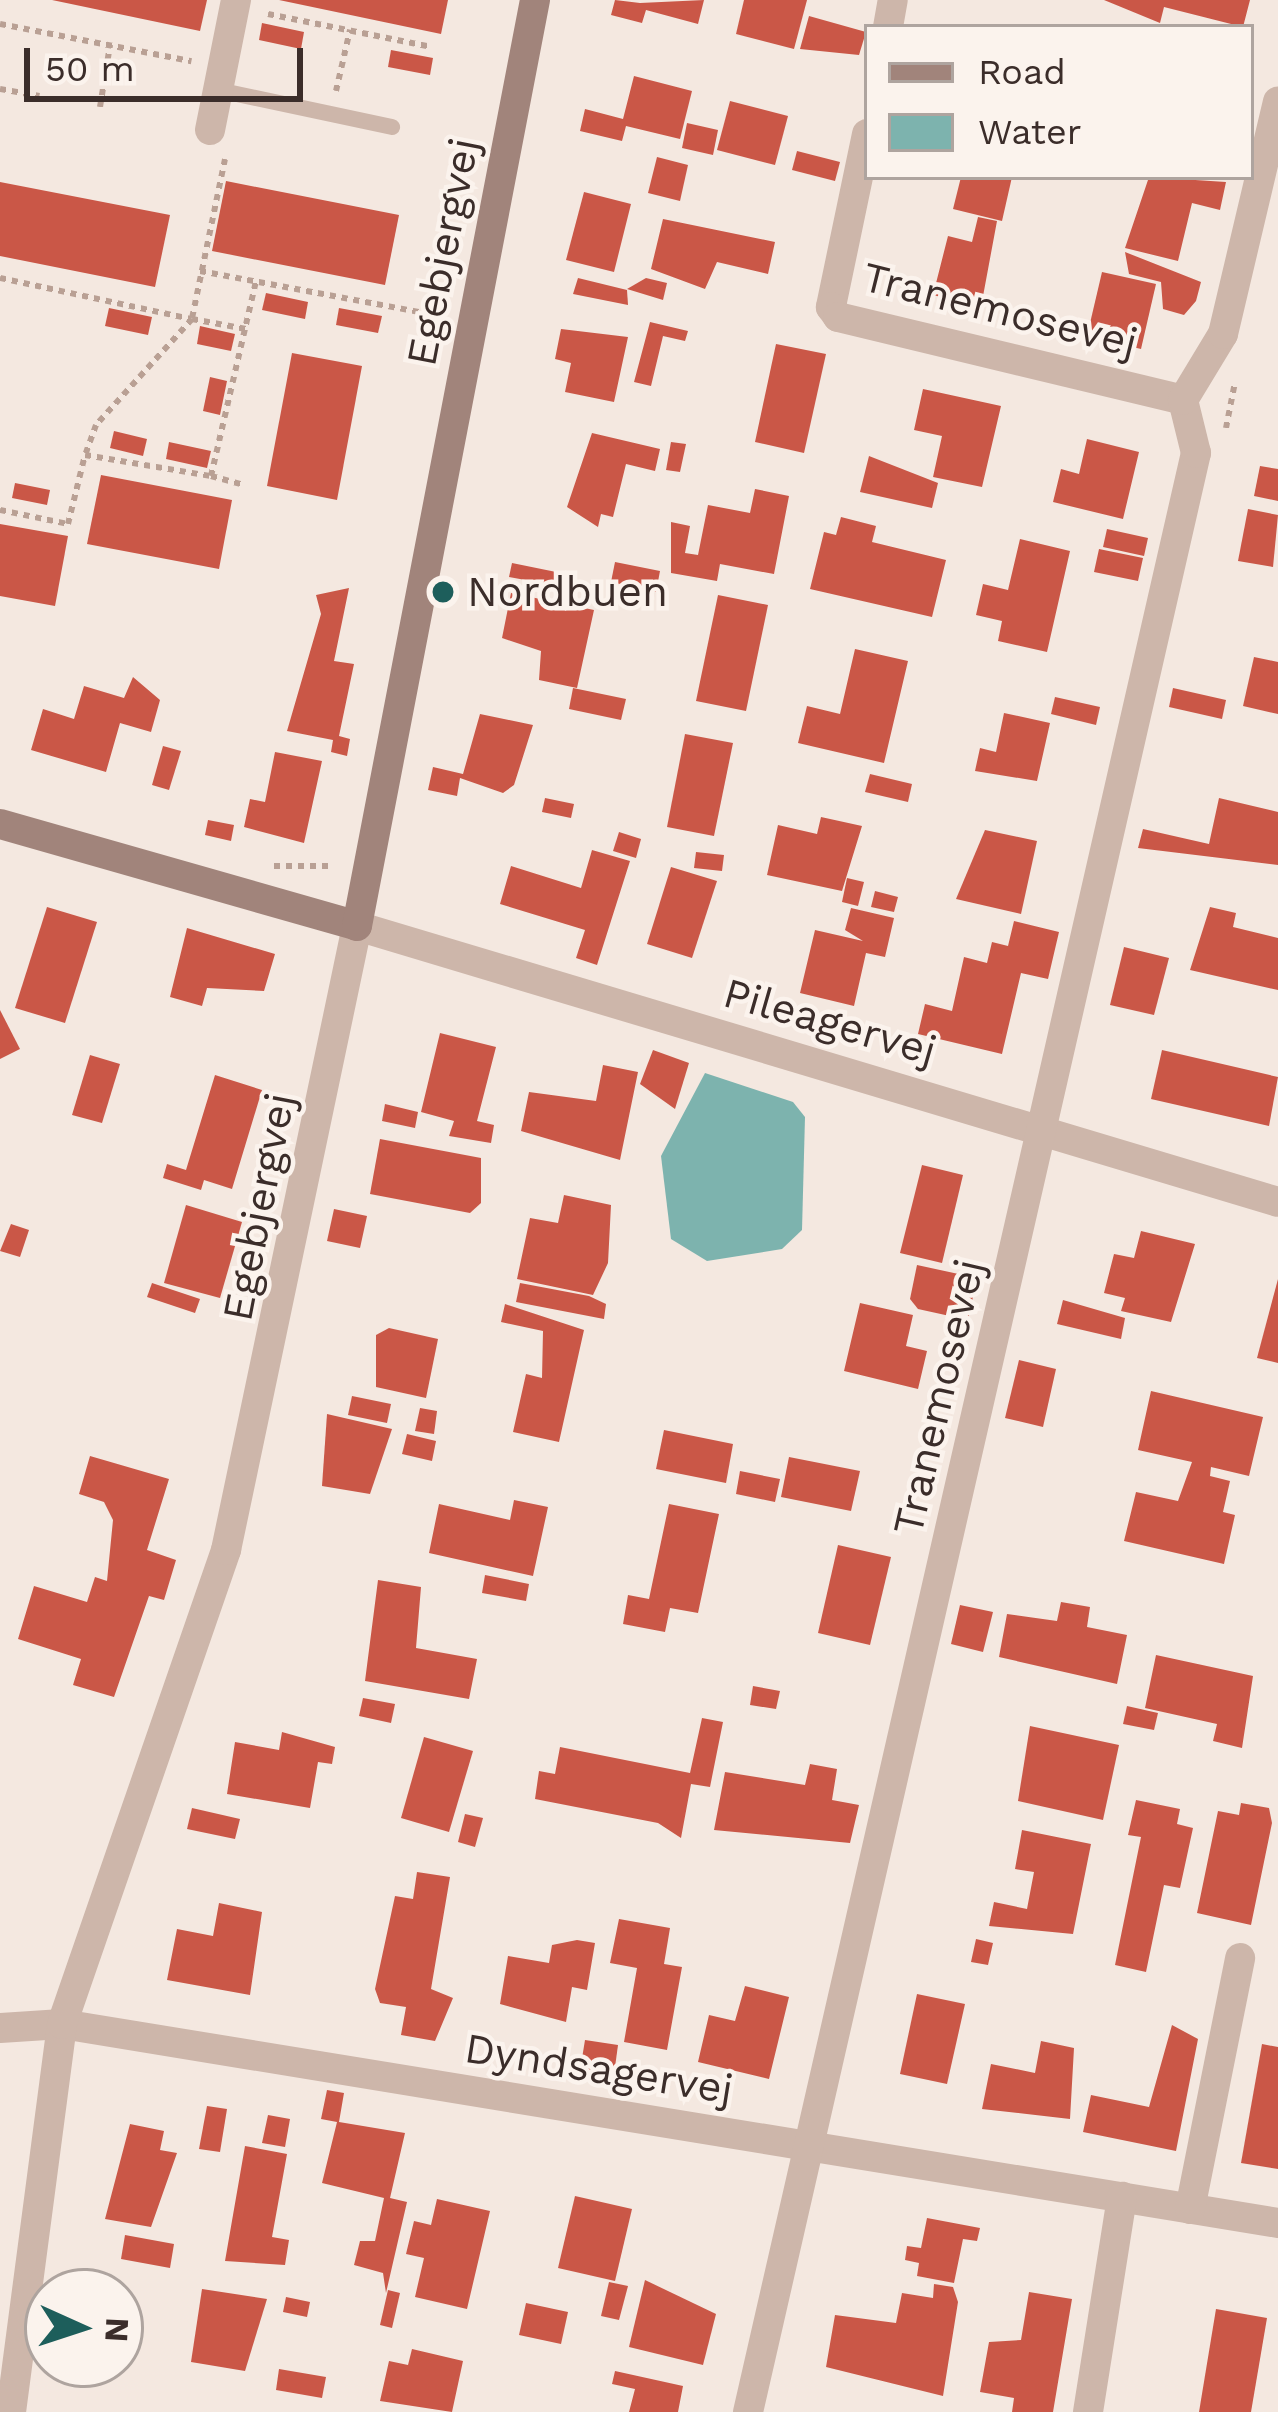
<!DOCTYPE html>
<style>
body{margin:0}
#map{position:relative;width:1278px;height:2412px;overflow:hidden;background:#f4e8e0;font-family:"Work Sans",sans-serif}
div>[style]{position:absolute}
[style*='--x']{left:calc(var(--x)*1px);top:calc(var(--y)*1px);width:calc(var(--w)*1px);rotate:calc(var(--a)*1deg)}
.water>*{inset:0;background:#7db3ae}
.building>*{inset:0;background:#ca5747}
.path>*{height:6px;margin-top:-3px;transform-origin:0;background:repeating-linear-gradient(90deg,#b9a094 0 6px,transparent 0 12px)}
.lane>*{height:16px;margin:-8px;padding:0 8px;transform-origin:8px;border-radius:8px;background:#cdb6aa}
.street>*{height:30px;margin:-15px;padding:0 15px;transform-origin:15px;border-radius:15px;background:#cdb6aa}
.secondary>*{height:30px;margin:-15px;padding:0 15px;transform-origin:15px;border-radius:15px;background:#a1847b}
.dots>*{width:33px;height:33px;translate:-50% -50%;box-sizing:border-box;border:6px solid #fbf3ed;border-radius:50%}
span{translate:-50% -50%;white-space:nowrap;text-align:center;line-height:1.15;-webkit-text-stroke:9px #fbf3ed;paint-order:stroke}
.street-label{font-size:42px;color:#3b2d2a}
.poi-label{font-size:42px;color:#3b2d2a}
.left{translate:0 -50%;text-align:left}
.legend{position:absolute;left:864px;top:24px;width:390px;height:156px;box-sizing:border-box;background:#fbf3ed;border:3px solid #aea49f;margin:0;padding:15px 21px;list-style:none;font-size:36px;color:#3b2d2a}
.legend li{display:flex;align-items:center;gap:24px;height:60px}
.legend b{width:60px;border:3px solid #aea49f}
.north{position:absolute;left:24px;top:2268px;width:120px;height:120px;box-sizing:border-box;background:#fbf3ed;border:3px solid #aea49f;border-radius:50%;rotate:93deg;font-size:33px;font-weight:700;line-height:48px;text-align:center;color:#3b2d2a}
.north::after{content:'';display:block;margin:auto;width:42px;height:54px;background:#1d5e5b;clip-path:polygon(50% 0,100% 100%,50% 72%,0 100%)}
.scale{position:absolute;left:24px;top:48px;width:279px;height:54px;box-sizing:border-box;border:6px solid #3b2d2a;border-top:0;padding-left:15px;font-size:36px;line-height:42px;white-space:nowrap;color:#3b2d2a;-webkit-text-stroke:9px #fbf3ed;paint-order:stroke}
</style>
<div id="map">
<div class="water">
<div style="clip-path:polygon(705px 1073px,793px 1102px,805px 1117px,802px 1230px,782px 1249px,707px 1261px,671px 1239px,661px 1156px)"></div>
</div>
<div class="building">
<div style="clip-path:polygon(52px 0,207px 0,200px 31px)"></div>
<div style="clip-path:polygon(279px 0,448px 0,441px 34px)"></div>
<div style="clip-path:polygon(615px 0,640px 3px,704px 0,698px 24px,646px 10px,642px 23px,611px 15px)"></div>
<div style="clip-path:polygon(744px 0,807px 0,794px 49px,736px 34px)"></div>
<div style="clip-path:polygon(1104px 0,1250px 0,1243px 27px,1164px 7px,1160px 23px)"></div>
<div style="clip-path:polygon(809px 16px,866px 32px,859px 55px,800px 49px)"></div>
<div style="clip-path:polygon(262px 23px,304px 32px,301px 49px,259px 40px)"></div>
<div style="clip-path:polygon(391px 50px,433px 58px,430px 75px,388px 67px)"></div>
<div style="clip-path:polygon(634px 76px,692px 91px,680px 139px,626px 126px,622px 141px,580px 131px,585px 109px,623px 119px)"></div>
<div style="clip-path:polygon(730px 101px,788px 116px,775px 165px,717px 150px)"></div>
<div style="clip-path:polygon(687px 123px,718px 130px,713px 155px,682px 148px)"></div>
<div style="clip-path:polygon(797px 151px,840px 162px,835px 181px,792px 170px)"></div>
<div style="clip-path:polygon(657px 157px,688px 165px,680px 201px,648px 193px)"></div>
<div style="clip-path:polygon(961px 177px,1012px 177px,1002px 221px,953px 209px)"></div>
<div style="clip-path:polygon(1149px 177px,1226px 182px,1220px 210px,1192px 203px,1178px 261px,1125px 248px)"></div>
<div style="clip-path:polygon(226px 181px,399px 215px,385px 285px,212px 251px)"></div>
<div style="clip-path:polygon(0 182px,170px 215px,155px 287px,0 256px)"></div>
<div style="clip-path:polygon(584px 192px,631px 204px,614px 272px,566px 260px)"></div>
<div style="clip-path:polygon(978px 217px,997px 221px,981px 307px,933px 295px,948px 236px,972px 242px)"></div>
<div style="clip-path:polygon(663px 219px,775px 242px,768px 274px,717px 262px,705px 289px,651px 269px)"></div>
<div style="clip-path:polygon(1125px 252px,1201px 282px,1196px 301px,1184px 315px,1163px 309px,1161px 282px,1129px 274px)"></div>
<div style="clip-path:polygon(1102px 272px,1156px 284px,1141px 349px,1087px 336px)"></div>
<div style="clip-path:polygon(578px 278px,627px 290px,628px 305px,573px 294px)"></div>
<div style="clip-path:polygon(646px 278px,667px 283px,663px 300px,627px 289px)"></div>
<div style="clip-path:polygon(266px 293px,308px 302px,305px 319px,262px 310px)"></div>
<div style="clip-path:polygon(109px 308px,152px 317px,148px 335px,105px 326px)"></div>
<div style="clip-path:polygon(339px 308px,382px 316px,378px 333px,336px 325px)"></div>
<div style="clip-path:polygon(650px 322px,688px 331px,685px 341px,663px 336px,651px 386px,634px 382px)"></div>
<div style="clip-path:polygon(200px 326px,235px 334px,231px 351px,197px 344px)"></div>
<div style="clip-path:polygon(561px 329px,628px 337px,614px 402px,565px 392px,571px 363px,555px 359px)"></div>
<div style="clip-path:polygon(776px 344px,826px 354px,804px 453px,755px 442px)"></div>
<div style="clip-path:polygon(292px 353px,362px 366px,337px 500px,267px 486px)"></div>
<div style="clip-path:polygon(210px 377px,227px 381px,220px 415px,203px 411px)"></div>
<div style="clip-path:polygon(923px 389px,1001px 406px,982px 487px,933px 477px,942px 436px,914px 430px)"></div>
<div style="clip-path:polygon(114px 431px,147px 439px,143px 456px,110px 448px)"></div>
<div style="clip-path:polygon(592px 433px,660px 449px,655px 471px,626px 464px,613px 517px,601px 514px,598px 527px,567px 507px)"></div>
<div style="clip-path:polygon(1087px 439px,1139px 452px,1123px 519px,1053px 502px,1061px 469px,1079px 474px)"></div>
<div style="clip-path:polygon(169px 442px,211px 451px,207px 468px,166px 459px)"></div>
<div style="clip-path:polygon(671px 442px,686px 444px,680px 472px,666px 470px)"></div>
<div style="clip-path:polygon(869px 456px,938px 483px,932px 508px,860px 492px)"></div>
<div style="clip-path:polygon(1260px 466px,1278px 469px,1278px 501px,1254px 496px)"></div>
<div style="clip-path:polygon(101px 475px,232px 500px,219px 569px,87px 544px)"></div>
<div style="clip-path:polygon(15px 483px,50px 490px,47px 505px,12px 498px)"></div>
<div style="clip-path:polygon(755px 489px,789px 496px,774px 574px,720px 564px,717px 581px,671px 573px,671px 522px,690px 526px,685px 553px,698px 555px,708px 505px,750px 513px)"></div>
<div style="clip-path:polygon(1248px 509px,1278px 515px,1273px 567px,1238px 561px)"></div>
<div style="clip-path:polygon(841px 517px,876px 526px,872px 542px,946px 560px,932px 617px,810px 589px,824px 532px,836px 535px)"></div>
<div style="clip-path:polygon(0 524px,68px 536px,55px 606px,0 596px)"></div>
<div style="clip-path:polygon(1107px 529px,1148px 538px,1144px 556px,1103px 547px)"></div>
<div style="clip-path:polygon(1020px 539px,1070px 551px,1047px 652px,998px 641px,1002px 621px,976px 615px,983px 584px,1008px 590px)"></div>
<div style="clip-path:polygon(1099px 549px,1143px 558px,1138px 581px,1094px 572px)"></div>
<div style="clip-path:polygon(615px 562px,660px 571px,656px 592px,611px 582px)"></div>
<div style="clip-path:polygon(512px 563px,561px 573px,558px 586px,509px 577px)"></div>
<div style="clip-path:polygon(349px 588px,334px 661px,354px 664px,339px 736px,350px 739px,347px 756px,331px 752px,333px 740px,287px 731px,321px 614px,316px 595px)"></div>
<div style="clip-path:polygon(511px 593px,594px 610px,577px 688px,539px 680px,541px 651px,502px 638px)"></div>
<div style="clip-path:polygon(718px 595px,768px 605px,746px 711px,696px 701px)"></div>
<div style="clip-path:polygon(855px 649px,908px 661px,884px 763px,798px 743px,807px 706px,840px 714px)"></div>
<div style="clip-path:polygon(1254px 657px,1278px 662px,1278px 714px,1243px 706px)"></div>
<div style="clip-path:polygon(133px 677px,160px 700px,151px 732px,120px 723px,106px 772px,31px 750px,43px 709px,74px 719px,84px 686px,124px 698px)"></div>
<div style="clip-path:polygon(573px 688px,626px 699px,621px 720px,569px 709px)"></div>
<div style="clip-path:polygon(1173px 688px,1226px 700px,1222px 719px,1169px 707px)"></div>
<div style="clip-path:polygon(1055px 697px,1100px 707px,1096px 725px,1051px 714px)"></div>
<div style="clip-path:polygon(1004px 713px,1050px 723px,1037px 781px,975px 771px,980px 748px,996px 752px)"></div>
<div style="clip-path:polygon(480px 714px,533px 725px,514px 785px,503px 793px,460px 778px,457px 796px,428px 790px,433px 767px,463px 774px)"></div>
<div style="clip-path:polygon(685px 734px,733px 743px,714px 836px,667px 827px)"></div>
<div style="clip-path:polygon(163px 746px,181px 751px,169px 790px,152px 785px)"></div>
<div style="clip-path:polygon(275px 752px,322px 761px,304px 843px,244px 827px,250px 799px,265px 802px)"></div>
<div style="clip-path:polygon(870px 774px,912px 784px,908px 802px,865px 792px)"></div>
<div style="clip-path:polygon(545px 798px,574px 804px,571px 818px,542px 812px)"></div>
<div style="clip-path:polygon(1219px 798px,1278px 812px,1278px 865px,1138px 848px,1143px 829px,1209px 844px)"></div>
<div style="clip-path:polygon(821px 817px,862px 826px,842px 891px,767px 875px,778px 825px,817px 834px)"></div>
<div style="clip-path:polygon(208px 820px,234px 825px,231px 841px,205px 835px)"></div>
<div style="clip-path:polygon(985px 830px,1037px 841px,1021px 914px,956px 899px)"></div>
<div style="clip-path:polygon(619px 832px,641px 839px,636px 858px,613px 851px)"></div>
<div style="clip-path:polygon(592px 850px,630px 861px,597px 965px,576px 958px,585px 930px,500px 904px,511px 866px,581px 888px)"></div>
<div style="clip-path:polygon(696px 852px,724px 855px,722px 871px,694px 868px)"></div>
<div style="clip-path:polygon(671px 867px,717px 881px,692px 958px,647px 944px)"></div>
<div style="clip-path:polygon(847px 878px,864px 882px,858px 906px,842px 902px)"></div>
<div style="clip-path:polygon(875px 891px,898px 897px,894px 912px,871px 907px)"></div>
<div style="clip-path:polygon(47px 907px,97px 922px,65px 1023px,15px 1008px)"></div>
<div style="clip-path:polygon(1210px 907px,1236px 913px,1233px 927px,1278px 938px,1278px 990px,1190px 970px)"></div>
<div style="clip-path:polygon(851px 908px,894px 918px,885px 957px,866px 953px,854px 1006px,800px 993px,815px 930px,863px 941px,845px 930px)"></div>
<div style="clip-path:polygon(1014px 921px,1059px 932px,1048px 979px,1021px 973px,1002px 1054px,918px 1034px,925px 1004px,952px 1011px,964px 957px,987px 963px,992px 942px,1008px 946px)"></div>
<div style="clip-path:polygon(187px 928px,275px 954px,264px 991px,207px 988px,202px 1006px,170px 997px)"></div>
<div style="clip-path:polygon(1124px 947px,1169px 958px,1154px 1015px,1110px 1005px)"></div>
<div style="clip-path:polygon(0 1010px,20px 1049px,0 1059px)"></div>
<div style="clip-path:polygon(440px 1033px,496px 1047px,477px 1121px,494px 1125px,491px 1143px,449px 1136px,454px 1121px,421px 1112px)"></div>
<div style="clip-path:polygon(653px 1050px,689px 1063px,675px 1109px,640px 1084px)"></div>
<div style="clip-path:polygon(1162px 1050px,1278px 1077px,1269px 1126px,1151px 1099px)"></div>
<div style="clip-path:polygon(90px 1055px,120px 1064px,102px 1123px,72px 1115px)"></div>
<div style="clip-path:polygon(603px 1065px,638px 1072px,620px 1160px,521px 1131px,529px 1092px,596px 1101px)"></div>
<div style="clip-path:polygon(215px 1075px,262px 1090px,232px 1189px,204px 1180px,201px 1190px,163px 1178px,167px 1164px,186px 1170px)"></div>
<div style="clip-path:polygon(385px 1104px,418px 1112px,415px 1128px,382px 1121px)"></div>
<div style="clip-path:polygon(380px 1139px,481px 1158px,481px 1203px,470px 1213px,370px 1194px)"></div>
<div style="clip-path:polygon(922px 1165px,963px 1175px,942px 1263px,900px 1253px)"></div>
<div style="clip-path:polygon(564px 1195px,611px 1205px,608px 1263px,593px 1295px,517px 1279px,530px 1218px,558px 1223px)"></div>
<div style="clip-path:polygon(186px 1205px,242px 1222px,220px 1298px,164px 1283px)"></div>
<div style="clip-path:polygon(334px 1209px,367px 1216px,360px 1248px,327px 1241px)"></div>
<div style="clip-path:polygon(11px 1224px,29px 1230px,20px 1257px,0 1251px)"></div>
<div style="clip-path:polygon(1141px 1231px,1195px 1244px,1171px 1322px,1121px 1311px,1125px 1298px,1104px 1293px,1114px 1254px,1134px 1258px)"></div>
<div style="clip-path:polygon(917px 1265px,977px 1278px,968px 1320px,918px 1309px,910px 1299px)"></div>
<div style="clip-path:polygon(1278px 1279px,1278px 1363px,1257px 1358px)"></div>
<div style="clip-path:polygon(152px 1283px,200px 1299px,195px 1313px,147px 1297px)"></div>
<div style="clip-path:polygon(520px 1283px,589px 1296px,606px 1304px,604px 1319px,516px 1302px)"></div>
<div style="clip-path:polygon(1063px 1300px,1125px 1318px,1121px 1339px,1057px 1324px)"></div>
<div style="clip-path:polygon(860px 1303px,913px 1315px,906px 1346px,927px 1351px,918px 1389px,844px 1371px)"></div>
<div style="clip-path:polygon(505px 1304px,584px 1330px,559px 1442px,513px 1432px,526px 1374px,542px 1378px,543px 1331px,501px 1322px)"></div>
<div style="clip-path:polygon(389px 1328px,438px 1339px,426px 1398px,376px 1387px,376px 1335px)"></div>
<div style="clip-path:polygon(1019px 1360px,1056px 1369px,1043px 1427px,1005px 1418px)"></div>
<div style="clip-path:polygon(1151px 1391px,1263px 1417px,1249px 1476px,1211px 1467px,1210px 1476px,1230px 1481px,1223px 1512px,1235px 1515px,1224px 1564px,1124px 1541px,1136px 1492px,1178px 1501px,1192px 1462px,1138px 1450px)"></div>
<div style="clip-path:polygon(352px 1396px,391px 1404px,387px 1423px,348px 1415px)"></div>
<div style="clip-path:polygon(420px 1408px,437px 1411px,434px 1434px,415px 1431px)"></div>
<div style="clip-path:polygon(327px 1414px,392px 1429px,370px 1494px,322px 1486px)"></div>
<div style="clip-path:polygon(664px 1430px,733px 1444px,726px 1483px,656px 1469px)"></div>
<div style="clip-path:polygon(407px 1434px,436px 1441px,432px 1461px,402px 1454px)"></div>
<div style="clip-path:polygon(90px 1456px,169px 1479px,147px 1550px,176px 1560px,164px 1600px,149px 1596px,114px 1697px,73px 1685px,81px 1659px,18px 1639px,34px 1586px,87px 1602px,95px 1577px,107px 1581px,113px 1520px,104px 1502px,79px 1494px)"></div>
<div style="clip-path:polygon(789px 1457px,860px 1471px,851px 1511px,781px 1497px)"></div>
<div style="clip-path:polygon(740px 1471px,780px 1479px,775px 1502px,736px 1494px)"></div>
<div style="clip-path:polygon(514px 1500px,548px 1507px,533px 1576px,429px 1553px,439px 1504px,510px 1520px)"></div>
<div style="clip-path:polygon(669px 1504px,719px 1514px,698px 1613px,670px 1608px,665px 1632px,623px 1624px,628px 1595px,649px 1599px)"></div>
<div style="clip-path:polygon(838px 1545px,891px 1557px,870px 1645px,818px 1633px)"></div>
<div style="clip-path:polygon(485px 1575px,529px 1584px,526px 1601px,482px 1593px)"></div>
<div style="clip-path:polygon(378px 1580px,421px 1587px,416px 1648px,477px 1659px,469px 1699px,365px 1681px)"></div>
<div style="clip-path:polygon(1061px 1602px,1090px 1607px,1087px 1627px,1127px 1635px,1117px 1684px,999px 1657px,1007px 1614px,1057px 1621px)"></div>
<div style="clip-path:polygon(960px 1605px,993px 1612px,983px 1652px,951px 1644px)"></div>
<div style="clip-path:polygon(1156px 1655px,1253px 1676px,1242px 1748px,1213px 1741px,1217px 1724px,1145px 1708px)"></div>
<div style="clip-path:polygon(753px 1686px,780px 1691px,776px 1709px,750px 1705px)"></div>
<div style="clip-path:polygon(363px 1698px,395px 1704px,391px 1723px,359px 1716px)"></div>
<div style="clip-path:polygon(1127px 1706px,1158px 1713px,1154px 1730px,1123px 1724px)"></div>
<div style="clip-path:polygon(702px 1718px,723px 1722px,710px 1787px,691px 1784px,681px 1838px,658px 1823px,535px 1799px,539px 1771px,555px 1774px,560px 1747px,690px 1773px)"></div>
<div style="clip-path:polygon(1030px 1726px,1119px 1745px,1103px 1820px,1018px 1801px)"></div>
<div style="clip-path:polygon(282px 1732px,335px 1747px,332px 1764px,318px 1762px,310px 1808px,227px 1794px,235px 1742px,279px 1750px)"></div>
<div style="clip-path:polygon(424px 1737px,473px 1751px,449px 1832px,401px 1818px)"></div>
<div style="clip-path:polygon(810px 1764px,837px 1769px,832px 1800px,859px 1805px,850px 1843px,714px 1830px,725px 1772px,805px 1785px)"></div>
<div style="clip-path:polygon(1136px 1800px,1180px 1809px,1177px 1824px,1193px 1828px,1180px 1888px,1164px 1885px,1146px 1972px,1115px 1965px,1141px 1837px,1128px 1835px)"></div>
<div style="clip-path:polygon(1241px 1803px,1269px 1808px,1272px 1823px,1251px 1925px,1197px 1913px,1218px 1811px,1239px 1815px)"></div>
<div style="clip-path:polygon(192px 1808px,240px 1819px,235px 1839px,187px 1829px)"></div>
<div style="clip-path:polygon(465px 1814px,483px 1818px,475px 1847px,458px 1842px)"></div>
<div style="clip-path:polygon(1022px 1830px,1091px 1844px,1073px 1934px,989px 1926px,994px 1902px,1027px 1909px,1034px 1872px,1015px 1869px)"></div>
<div style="clip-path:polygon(417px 1872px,450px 1877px,431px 1989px,453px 1998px,435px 2041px,401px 2035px,406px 2007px,380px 2003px,375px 1989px,395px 1896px,413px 1899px)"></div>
<div style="clip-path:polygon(219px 1903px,262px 1912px,250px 1995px,167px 1980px,177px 1929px,213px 1936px)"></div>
<div style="clip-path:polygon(619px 1919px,670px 1928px,664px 1964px,682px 1967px,667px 2050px,624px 2042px,637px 1968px,610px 1963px)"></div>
<div style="clip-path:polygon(976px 1939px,993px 1943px,988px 1965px,971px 1962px)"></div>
<div style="clip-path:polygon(577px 1940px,595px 1943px,587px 1990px,572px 1987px,566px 2022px,500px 2004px,508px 1956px,549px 1963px,552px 1945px)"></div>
<div style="clip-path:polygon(745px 1986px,789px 1997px,769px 2079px,698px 2062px,709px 2015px,735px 2021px)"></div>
<div style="clip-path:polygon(917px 1994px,965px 2004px,947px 2084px,900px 2074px)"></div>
<div style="clip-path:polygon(1172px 2025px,1198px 2039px,1176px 2151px,1083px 2132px,1091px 2095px,1149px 2107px)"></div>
<div style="clip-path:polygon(585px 2040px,618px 2045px,613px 2082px,579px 2077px)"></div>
<div style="clip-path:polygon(1041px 2041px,1074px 2048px,1070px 2119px,982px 2109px,991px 2064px,1035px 2073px)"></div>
<div style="clip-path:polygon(1262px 2044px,1278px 2047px,1278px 2169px,1241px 2163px)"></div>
<div style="clip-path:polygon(327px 2090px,344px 2093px,339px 2122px,405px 2133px,390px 2198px,407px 2202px,386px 2293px,383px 2273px,354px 2265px,360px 2241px,375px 2241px,384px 2198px,322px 2183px,337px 2122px,321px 2119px)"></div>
<div style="clip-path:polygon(207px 2106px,227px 2109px,220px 2152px,199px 2149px)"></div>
<div style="clip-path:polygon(268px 2115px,290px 2119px,285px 2147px,262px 2143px)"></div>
<div style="clip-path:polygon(130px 2124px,164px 2131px,160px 2150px,177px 2153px,151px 2227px,105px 2219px)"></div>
<div style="clip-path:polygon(245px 2146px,287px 2154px,272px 2237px,289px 2240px,285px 2265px,225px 2261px)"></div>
<div style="clip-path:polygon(575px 2196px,632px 2209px,615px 2281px,558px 2268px)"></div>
<div style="clip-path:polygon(437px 2199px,490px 2211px,467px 2309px,415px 2297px,424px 2258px,406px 2254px,414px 2221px,431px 2225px)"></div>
<div style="clip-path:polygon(927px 2218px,980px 2228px,977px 2241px,963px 2239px,954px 2283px,917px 2276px,919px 2263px,905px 2260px,907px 2246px,921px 2248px)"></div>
<div style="clip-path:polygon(125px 2235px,174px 2244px,170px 2268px,121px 2259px)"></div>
<div style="clip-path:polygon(645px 2280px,716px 2314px,703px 2365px,629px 2347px)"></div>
<div style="clip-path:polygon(609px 2282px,628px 2286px,619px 2320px,601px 2316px)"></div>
<div style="clip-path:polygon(934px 2284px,953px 2287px,958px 2302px,943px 2396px,826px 2367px,835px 2315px,896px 2323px,902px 2293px,933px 2298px)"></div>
<div style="clip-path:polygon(202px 2289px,267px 2299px,245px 2371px,191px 2362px)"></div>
<div style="clip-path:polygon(388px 2290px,400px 2293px,392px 2328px,380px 2325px)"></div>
<div style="clip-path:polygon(1029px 2292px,1072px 2299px,1053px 2412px,1012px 2412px,1014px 2398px,980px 2392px,989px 2342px,1021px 2340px)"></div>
<div style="clip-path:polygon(286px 2297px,310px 2302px,307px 2317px,283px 2312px)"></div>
<div style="clip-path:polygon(526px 2303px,568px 2312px,561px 2344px,519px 2335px)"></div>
<div style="clip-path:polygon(1216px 2309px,1267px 2318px,1251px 2412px,1199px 2412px)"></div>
<div style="clip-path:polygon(412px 2349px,463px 2361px,452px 2412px,380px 2401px,389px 2361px,408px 2365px)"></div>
<div style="clip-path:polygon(279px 2369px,326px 2377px,322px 2398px,276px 2390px)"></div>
<div style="clip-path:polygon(615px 2371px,683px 2386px,678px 2412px,629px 2412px,635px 2389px,612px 2384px)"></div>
</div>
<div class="path">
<div style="--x:268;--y:14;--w:167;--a:11.4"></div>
<div style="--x:0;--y:24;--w:195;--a:11"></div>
<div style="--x:0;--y:89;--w:40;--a:10"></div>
<div style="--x:336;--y:91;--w:63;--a:-77.1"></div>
<div style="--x:100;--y:107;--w:63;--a:-80.8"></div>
<div style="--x:225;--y:159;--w:163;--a:101.7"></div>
<div style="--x:192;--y:319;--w:55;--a:10.5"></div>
<div style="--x:200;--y:271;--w:244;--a:10.6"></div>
<div style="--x:0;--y:278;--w:196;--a:12.1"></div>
<div style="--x:192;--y:319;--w:143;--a:132.2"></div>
<div style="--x:96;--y:425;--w:30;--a:110"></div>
<div style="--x:1226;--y:428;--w:47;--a:-78.9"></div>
<div style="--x:211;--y:476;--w:31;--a:15"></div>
<div style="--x:0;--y:510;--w:69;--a:11.6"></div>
<div style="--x:68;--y:524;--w:71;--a:-76.2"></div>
<div style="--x:85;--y:455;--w:128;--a:9.5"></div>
<div style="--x:211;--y:476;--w:200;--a:-77"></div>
<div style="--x:274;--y:866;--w:59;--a:0"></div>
</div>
<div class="lane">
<div style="--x:218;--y:90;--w:178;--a:12"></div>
</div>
<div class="street">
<div style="--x:888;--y:27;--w:27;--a:-80"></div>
<div style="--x:210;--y:130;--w:133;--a:-78.7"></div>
<div style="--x:867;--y:134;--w:177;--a:101.8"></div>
<div style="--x:831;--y:307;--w:12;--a:55"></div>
<div style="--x:838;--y:317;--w:355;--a:13.5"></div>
<div style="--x:0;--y:2028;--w:62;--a:-3.7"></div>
<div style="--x:62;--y:2024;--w:1232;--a:9.29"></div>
<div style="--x:1190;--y:2209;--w:256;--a:-78.7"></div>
<div style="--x:11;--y:2412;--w:391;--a:-82.5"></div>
<div style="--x:62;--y:2024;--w:502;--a:-70.91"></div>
<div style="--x:226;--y:1550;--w:638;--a:-78.14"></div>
<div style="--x:357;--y:926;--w:961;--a:16.68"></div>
<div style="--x:748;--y:2412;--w:2010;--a:-77.12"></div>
<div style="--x:1196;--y:453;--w:55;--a:-103.8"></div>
<div style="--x:1183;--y:400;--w:77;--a:-58.8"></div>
<div style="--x:1223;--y:334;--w:239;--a:-76.7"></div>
<div style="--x:1088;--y:2412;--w:218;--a:-81"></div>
</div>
<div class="secondary">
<div style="--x:0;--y:824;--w:371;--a:15.9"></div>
<div style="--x:357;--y:926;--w:943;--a:-79.12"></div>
</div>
<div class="dots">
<div style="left:443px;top:592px;background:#1d5e5b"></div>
</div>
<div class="street-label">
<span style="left:443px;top:252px;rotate:-79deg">Egebjergvej</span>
<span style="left:1000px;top:310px;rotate:14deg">Tranemosevej</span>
<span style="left:830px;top:1022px;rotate:16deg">Pileagervej</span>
<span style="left:259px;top:1207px;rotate:-79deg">Egebjergvej</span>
<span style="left:939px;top:1397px;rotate:-77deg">Tranemosevej</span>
<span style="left:599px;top:2069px;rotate:9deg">Dyndsagervej</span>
</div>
<div class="poi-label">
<span class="left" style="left:467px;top:592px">Nordbuen</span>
</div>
<ul class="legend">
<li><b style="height:15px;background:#a1847b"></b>Road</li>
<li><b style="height:33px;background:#7db3ae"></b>Water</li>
</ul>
<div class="north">N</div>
<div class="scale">50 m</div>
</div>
